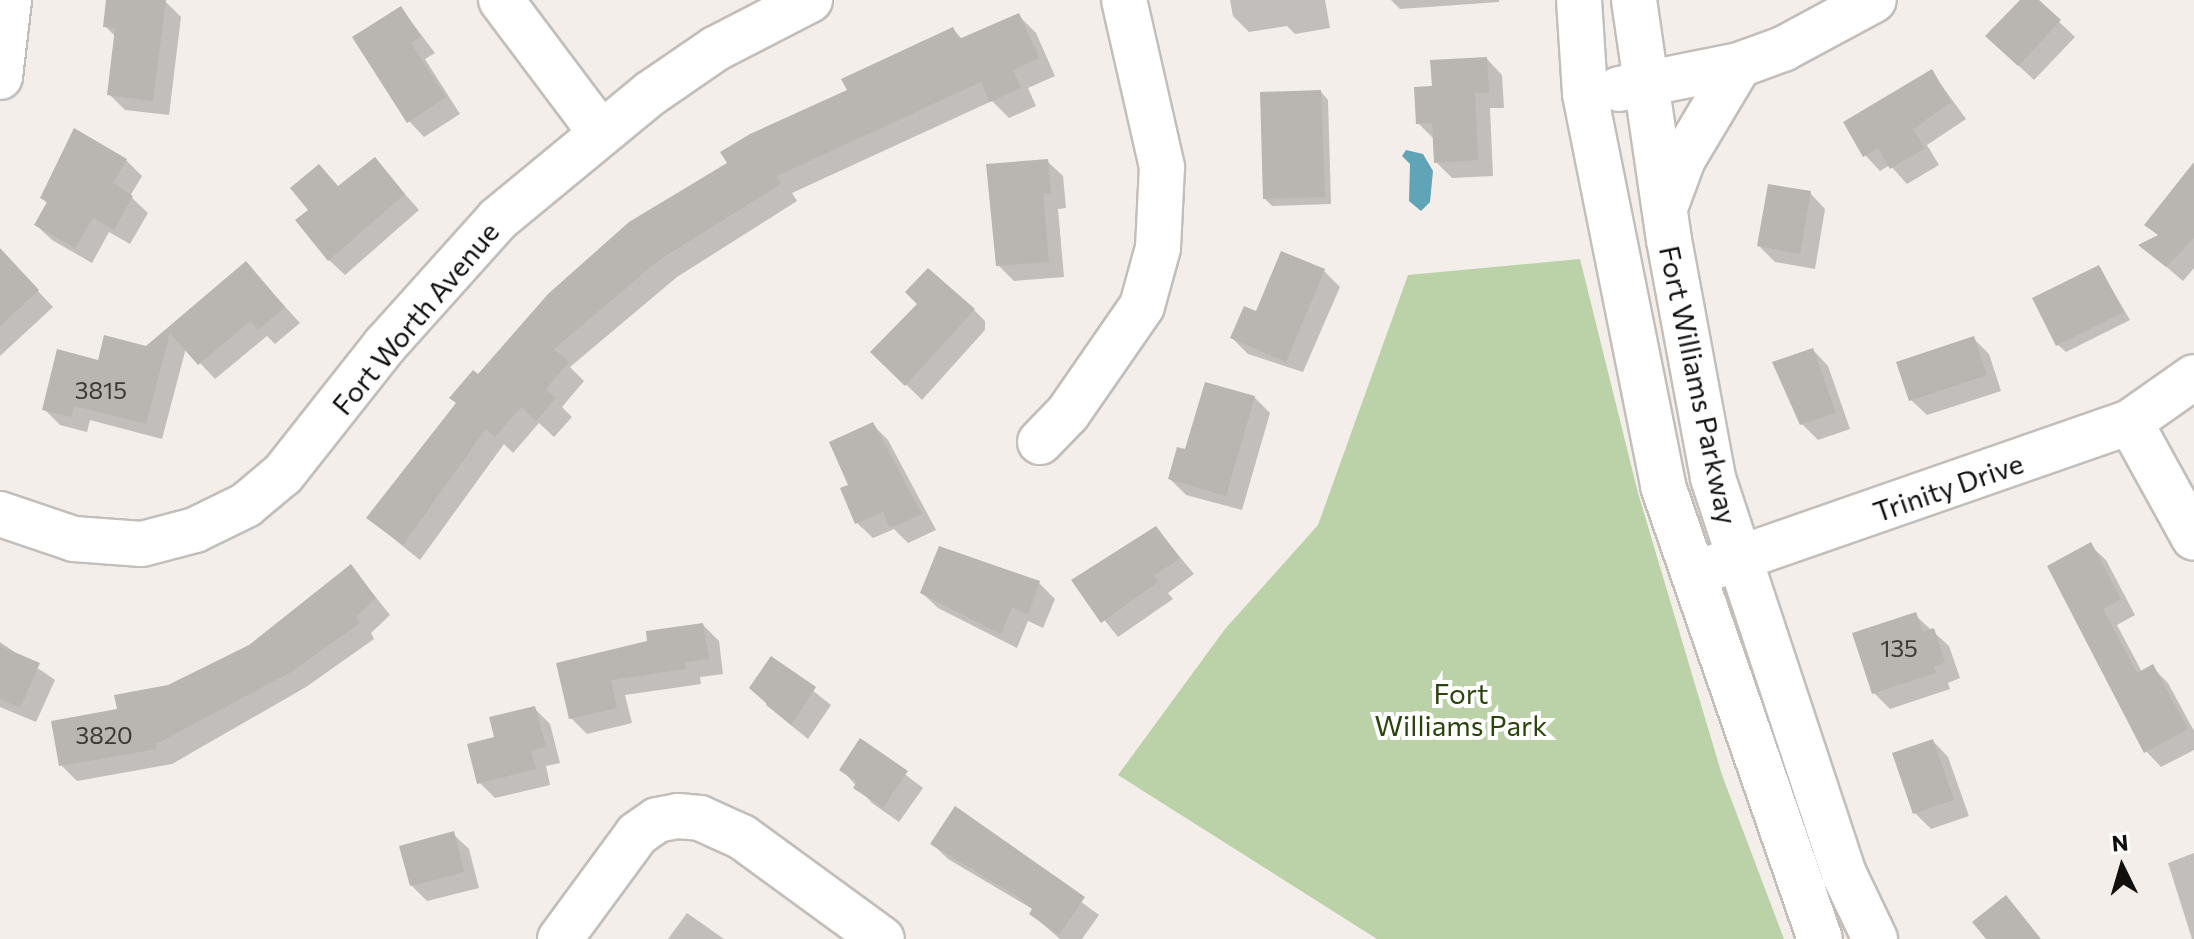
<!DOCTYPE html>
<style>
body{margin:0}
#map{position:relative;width:2194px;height:939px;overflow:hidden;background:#f3eeea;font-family:Commissioner,sans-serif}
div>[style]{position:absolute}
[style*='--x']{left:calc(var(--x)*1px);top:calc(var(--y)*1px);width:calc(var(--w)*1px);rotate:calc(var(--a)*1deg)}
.green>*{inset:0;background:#bbd2a8}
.water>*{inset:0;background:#5fa4b7}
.shadow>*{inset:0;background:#0003}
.building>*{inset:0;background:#b9b5b0}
.roads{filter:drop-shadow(2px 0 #c3beba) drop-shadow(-2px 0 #c3beba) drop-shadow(0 2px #c3beba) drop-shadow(0 -2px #c3beba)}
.minor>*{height:44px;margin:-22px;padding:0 22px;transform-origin:22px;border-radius:22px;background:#fff}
span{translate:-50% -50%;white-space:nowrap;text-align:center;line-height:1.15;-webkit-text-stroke:8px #fff;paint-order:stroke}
.number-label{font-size:24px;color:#3b3836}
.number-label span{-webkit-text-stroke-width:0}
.street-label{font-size:28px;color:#110f0e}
.park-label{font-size:28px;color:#2b430c}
.north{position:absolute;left:2082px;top:827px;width:80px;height:80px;-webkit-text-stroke:6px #fff;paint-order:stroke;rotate:355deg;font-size:22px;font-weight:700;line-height:32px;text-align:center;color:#110f0e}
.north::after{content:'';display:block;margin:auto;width:28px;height:36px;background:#110f0e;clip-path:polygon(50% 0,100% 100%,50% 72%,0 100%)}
</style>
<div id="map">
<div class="green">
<div style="clip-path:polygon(1580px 259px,1638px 493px,1722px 775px,1784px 939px,1377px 939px,1118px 775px,1225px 629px,1318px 525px,1408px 275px)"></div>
</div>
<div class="water">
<div style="clip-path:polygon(1406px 150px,1423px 154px,1433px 171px,1430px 202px,1421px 211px,1409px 201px,1410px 164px,1402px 156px)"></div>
</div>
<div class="shadow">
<div style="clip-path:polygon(109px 0,165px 1px,181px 17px,169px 115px,125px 110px,109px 94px,116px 37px,105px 26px)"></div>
<div style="clip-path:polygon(1230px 0,1325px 0,1330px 28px,1295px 34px,1287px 26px,1249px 32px,1233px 16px)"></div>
<div style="clip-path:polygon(1391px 0,1499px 0,1499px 2px,1400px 9px)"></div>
<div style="clip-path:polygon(2022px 0,2036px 0,2075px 37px,2034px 80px,2004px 52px)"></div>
<div style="clip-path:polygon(401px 8px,435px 53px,425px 59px,460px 114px,424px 137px,409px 121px)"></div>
<div style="clip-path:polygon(1018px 15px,1036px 33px,1055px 76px,1028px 88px,1036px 106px,1009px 118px,992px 101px,792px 193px,797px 201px,677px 277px,570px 367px,584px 381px,562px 407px,572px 417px,554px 437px,539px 423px,513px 453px,504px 444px,420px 560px,368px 518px,478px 377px,849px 91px,953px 29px,963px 40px)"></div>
<div style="clip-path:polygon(1487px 59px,1502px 75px,1504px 108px,1490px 108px,1493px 176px,1452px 178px,1436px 162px,1434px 139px,1418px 123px,1434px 88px)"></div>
<div style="clip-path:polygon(1932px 72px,1966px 119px,1927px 145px,1939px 165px,1907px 184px,1890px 165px,1880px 171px,1865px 155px)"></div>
<div style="clip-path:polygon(1321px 92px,1328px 100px,1331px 204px,1272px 206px,1265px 199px)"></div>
<div style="clip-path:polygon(126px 160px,142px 176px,130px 196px,148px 213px,130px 244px,109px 232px,92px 263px,52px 240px,36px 225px,48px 204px,42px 198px)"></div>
<div style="clip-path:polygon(375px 160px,419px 210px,345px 275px,329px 260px,339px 188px)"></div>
<div style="clip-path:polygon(1047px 161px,1063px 176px,1066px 208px,1058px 209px,1064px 277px,1014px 281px,998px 265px)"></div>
<div style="clip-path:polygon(2194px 183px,2194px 268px,2183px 281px,2141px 245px,2159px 236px,2147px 224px)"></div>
<div style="clip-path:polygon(1810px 193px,1825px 209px,1815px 269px,1775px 262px,1759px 246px)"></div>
<div style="clip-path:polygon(0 251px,53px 307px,0 356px)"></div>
<div style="clip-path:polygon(246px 264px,300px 323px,275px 344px,267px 336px,215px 379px,186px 348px,162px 439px,90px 420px,87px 432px,60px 425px,44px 409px,99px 362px,147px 348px)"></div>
<div style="clip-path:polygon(2099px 267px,2130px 320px,2066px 352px,2058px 345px)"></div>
<div style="clip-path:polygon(1324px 271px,1340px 287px,1303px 372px,1248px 354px,1232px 338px,1257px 314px)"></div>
<div style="clip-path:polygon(969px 305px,985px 321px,985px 330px,922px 400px,873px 352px)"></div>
<div style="clip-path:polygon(1973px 338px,1989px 354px,2001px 391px,1927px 415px,1911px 400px)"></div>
<div style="clip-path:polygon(1813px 350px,1828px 366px,1850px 429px,1818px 440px,1802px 424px,1775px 364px)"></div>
<div style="clip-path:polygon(1254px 397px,1270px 413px,1242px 510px,1186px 495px,1170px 479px,1186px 452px)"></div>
<div style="clip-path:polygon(873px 425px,888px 440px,936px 530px,908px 543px,894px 529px,873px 538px,857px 523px,850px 486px)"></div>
<div style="clip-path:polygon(1156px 528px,1194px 574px,1168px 593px,1173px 599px,1118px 637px,1073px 581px)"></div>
<div style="clip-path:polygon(2090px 545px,2106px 560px,2135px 615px,2117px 625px,2142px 672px,2152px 667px,2168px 683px,2194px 731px,2194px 750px,2161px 767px,2146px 751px,2050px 566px)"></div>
<div style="clip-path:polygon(940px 549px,1039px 583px,1055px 599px,1043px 628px,1028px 621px,1017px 648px,938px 608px,922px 593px)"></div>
<div style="clip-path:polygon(351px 566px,390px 615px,371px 633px,374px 639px,306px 687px,172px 764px,77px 781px,61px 765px,119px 711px,250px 646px)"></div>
<div style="clip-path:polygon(1915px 615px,1949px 646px,1960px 678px,1948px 683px,1950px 689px,1890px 709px,1874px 693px)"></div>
<div style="clip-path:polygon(703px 625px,719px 641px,723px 674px,700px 677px,701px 684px,625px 695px,632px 723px,587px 734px,571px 718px,649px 642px)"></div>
<div style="clip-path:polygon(0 642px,55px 680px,36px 722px,0 707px)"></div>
<div style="clip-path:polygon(772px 658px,831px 705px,808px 739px,766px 705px)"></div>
<div style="clip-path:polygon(534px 708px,550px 724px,560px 763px,546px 766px,550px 785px,495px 798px,479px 782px,496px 738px)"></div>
<div style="clip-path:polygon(861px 741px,923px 788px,899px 822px,872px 803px,841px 769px)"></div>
<div style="clip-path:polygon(1933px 741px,1948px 757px,1969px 816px,1931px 829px,1915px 813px)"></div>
<div style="clip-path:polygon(955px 809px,1099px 915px,1082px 939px,1060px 939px,1031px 914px,1034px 910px,948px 859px,932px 844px)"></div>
<div style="clip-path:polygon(453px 834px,469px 849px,479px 888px,427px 901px,411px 885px)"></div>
<div style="clip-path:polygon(2194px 853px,2194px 939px,2192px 939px,2168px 863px)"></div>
<div style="clip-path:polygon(687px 913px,724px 939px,668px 939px)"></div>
</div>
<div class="building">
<div style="clip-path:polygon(106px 0,166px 0,153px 101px,107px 95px,115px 28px,103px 27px)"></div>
<div style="clip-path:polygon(2020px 0,2039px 0,2061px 20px,2018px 66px,1985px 36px)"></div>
<div style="clip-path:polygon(401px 6px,421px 37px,411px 43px,446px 97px,407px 123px,352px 37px)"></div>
<div style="clip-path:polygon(1019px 13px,1039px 58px,1013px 70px,1021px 88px,990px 102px,981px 82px,777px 176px,781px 184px,659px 260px,554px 349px,569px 362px,546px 389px,556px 398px,536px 421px,521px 407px,495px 437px,486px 429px,403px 545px,366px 518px,456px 403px,449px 398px,473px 370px,478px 374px,548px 294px,629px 222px,727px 163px,720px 152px,750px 134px,847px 90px,841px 79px,953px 27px,959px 39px)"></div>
<div style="clip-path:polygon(1487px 57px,1489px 93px,1475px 93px,1478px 160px,1434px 163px,1432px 123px,1416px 124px,1414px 87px,1432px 86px,1430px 60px)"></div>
<div style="clip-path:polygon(1932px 69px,1951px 102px,1913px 129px,1925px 148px,1890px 169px,1878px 148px,1863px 157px,1843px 122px)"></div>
<div style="clip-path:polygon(1321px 90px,1325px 197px,1263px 199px,1260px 92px)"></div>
<div style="clip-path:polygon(74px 128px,127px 159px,113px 183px,133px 196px,114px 230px,93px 218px,75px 248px,34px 225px,47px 202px,40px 198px)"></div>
<div style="clip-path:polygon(375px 157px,405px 194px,328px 261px,295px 220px,308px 210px,290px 188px,319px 164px,338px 186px)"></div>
<div style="clip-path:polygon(1048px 159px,1051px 193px,1043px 193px,1049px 262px,996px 266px,986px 164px)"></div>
<div style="clip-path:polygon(2194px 162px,2194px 238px,2166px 267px,2138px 245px,2158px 235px,2144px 225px)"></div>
<div style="clip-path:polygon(1768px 184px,1811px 191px,1800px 254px,1757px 246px)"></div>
<div style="clip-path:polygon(0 248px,39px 290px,0 326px)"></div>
<div style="clip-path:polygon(1281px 251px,1325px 269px,1286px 362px,1230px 338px,1244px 306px,1256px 311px)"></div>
<div style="clip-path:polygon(246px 261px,285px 307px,258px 330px,250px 321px,198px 365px,170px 333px,146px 424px,74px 406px,71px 417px,42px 410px,57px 349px,98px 360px,104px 335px,146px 346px)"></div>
<div style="clip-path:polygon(2099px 265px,2124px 312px,2056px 346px,2032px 298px)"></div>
<div style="clip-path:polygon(928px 268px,975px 309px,905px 386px,870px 352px,917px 304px,905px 292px)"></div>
<div style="clip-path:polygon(1974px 336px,1987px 375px,1909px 401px,1896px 362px)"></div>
<div style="clip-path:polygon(1813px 348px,1836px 413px,1800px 425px,1772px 362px)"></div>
<div style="clip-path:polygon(1205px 382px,1255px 396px,1226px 496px,1168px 479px,1177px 447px,1185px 449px)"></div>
<div style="clip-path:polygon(873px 422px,922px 514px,890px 528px,883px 512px,855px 524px,840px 488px,848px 485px,829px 442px)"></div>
<div style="clip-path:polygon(1156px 526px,1180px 558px,1154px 576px,1158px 582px,1101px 623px,1071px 580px)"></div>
<div style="clip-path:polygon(2091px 542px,2121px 599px,2103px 609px,2137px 673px,2153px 664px,2188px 729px,2144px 753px,2047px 566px)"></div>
<div style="clip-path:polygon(939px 546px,1040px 581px,1028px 614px,1012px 607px,1001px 634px,920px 593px)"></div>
<div style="clip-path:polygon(351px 564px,376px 598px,356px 617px,360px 623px,291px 672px,156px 744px,157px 749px,59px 766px,51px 721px,117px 709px,114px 695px,168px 685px,249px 645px)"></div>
<div style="clip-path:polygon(1916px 612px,1923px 632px,1934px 628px,1945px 662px,1934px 667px,1936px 673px,1872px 694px,1852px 633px)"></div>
<div style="clip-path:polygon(703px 623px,709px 659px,685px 662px,686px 669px,611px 680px,617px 708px,569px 719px,556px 663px,647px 641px,646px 631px)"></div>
<div style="clip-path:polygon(0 646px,40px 663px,20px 708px,0 699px)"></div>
<div style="clip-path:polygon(771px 656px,816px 687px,791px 725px,749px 688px)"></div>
<div style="clip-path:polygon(535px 706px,546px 747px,531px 751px,536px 769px,477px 784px,467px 744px,494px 737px,489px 717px)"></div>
<div style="clip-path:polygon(860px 738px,908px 771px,883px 808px,853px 788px,857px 782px,839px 770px)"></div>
<div style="clip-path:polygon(1933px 739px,1954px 800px,1913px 814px,1892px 753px)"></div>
<div style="clip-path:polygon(955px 806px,1085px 897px,1059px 935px,1029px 914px,1032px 909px,1015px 895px,930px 844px)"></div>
<div style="clip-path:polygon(454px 831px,464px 872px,410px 886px,399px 846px)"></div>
<div style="clip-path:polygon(2006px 895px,2041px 939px,1986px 939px,1972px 922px)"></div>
</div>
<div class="roads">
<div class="minor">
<div style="--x:501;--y:0;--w:166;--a:53.1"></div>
<div style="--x:1579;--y:0;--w:94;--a:86.3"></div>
<div style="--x:1585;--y:94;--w:400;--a:78.7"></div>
<div style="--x:1663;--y:486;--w:479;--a:70.9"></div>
<div style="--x:1634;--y:0;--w:243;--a:81.7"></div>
<div style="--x:1669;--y:240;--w:242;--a:79.5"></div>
<div style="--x:1713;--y:478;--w:419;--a:71.7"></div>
<div style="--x:1845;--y:876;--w:70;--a:64.5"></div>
<div style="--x:0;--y:77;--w:78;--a:-83.3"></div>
<div style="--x:1619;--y:89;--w:122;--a:-11.3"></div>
<div style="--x:1739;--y:65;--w:47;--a:-20"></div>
<div style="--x:1783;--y:49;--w:103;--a:-28.3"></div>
<div style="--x:1665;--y:208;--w:52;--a:-69.8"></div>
<div style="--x:1683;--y:159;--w:109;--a:-59.2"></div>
<div style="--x:2130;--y:422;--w:132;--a:61.1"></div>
<div style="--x:1040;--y:442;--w:40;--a:-46"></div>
<div style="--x:1068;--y:413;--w:130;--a:-55.3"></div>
<div style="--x:1142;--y:306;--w:60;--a:-74.6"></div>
<div style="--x:1158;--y:248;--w:81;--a:-87.2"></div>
<div style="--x:1162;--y:167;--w:171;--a:-102.8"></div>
<div style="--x:0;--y:514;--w:78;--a:18.7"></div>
<div style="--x:74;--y:539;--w:68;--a:4.2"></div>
<div style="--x:142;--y:544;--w:55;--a:-14.8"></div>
<div style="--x:195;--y:530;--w:57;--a:-26.1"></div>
<div style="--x:246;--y:505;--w:48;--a:-40"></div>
<div style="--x:283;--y:474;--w:164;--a:-51.7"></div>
<div style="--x:385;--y:345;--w:169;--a:-48.1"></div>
<div style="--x:498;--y:219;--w:198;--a:-39.5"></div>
<div style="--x:651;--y:93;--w:78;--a:-34.5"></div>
<div style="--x:715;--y:49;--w:107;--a:-27.3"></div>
<div style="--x:1711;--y:568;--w:444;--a:-19.2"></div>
<div style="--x:2130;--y:422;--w:78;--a:-35.1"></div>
<div style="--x:560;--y:939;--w:130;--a:-53.7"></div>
<div style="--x:637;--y:834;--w:24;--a:-35"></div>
<div style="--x:657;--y:820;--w:21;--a:-11"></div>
<div style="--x:678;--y:816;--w:22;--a:5"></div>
<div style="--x:700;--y:818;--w:46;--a:24.3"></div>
<div style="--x:742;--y:837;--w:173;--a:36.1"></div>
</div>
</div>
<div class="number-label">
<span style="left:101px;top:390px">3815</span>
<span style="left:1899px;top:648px">135</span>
<span style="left:104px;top:735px">3820</span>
</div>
<div class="street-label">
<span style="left:415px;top:318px;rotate:-50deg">Fort Worth Avenue</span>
<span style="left:1699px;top:385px;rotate:78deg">Fort Williams Parkway</span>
<span style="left:1948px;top:487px;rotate:-19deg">Trinity Drive</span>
</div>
<div class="park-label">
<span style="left:1461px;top:709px">Fort<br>Williams Park</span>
</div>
<div class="north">N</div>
</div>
